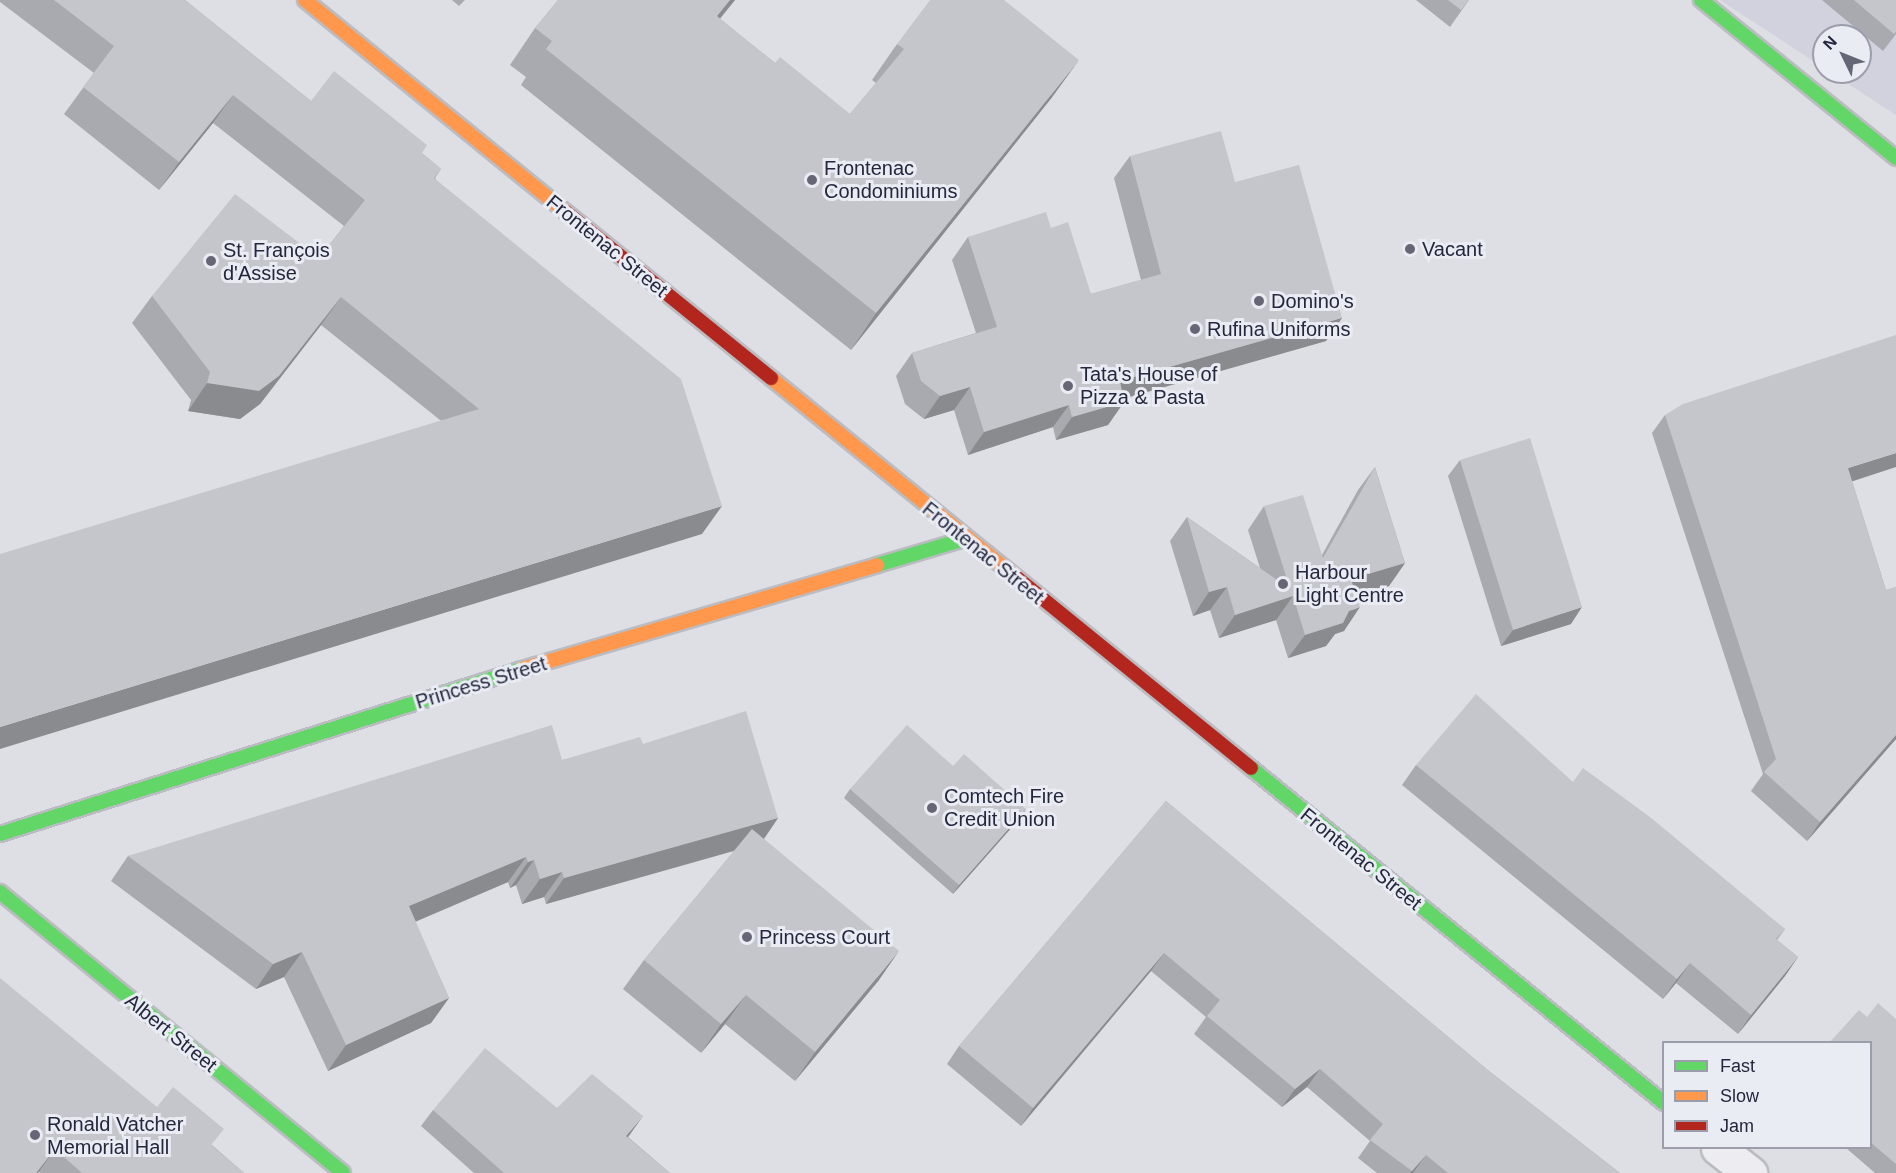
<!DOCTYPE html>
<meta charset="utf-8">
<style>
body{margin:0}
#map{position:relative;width:1896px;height:1173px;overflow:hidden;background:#dedfe4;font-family:Arial,sans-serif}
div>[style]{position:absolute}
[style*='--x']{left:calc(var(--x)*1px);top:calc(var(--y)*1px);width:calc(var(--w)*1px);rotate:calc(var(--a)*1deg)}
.built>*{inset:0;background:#d1d2dd}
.roads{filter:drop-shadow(2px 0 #bbbcc1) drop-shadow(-2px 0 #bbbcc1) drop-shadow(0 2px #bbbcc1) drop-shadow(0 -2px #bbbcc1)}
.street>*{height:33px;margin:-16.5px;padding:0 16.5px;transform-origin:16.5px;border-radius:16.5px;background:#ededf1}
.fast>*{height:14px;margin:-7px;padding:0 7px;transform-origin:7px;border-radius:7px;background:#63d668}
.slow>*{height:14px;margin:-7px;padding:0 7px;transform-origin:7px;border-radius:7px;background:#ff974d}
.jam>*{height:14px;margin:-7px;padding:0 7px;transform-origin:7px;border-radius:7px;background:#b3261e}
.wall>*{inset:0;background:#a9aaaf}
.shaded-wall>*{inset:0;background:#8a8b8f}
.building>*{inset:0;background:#c5c6cc}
.dots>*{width:16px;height:16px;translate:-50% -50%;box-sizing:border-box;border:3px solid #eaecf4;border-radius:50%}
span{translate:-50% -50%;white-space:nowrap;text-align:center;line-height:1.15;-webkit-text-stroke:6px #eaecf4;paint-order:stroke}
.poi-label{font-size:20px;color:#24273d}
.left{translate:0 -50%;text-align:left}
.street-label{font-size:20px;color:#24273d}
.legend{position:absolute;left:1662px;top:1041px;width:210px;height:108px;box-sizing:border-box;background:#eaecf4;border:2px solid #9b9dab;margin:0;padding:8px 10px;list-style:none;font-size:18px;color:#24273d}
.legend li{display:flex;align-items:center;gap:12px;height:30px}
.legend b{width:30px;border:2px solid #9b9dab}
.north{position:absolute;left:1812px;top:24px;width:60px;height:60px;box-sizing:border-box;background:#eaecf4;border:2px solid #9b9dab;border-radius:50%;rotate:313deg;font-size:16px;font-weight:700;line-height:24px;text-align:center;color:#24273d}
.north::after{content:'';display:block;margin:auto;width:21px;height:27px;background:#656777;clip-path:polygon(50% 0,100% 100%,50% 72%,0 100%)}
</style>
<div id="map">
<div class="built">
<div style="clip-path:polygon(1720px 0,1896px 0,1896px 115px,1830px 72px,1860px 72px,1860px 36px,1824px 36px,1824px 68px)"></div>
</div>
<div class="roads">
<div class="street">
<div style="--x:1718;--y:1148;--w:41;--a:38"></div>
</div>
<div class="fast">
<div style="--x:1701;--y:0;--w:251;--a:39"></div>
<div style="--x:877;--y:565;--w:92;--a:-16.5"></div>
<div style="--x:1251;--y:768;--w:532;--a:39.05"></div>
<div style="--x:0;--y:834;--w:547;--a:-17.54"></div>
<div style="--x:0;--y:892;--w:443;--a:39.3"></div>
</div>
<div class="slow">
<div style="--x:305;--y:0;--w:336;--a:39.1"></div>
<div style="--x:771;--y:378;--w:301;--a:39.1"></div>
<div style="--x:522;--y:669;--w:370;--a:-16.3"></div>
</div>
<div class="jam">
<div style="--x:566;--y:212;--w:264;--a:39"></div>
<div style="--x:1005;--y:568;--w:317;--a:39.1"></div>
</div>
</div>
<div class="wall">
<div style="clip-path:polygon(0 0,185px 0,311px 101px,422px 153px,441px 169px,435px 178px,702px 534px,440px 420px,321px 325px,260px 404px,240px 419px,188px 411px,191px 400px,132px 323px,152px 296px,319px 258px,344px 226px,213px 123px,159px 190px,64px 114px,94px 73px,0 2px)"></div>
<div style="clip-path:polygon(452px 0,465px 0,459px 6px)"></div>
<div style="clip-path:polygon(558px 0,735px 0,720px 19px,775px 63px,850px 114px,876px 83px,872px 80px,897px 44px,1053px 96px,851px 350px,521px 85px,526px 77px,510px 65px,535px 28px)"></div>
<div style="clip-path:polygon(1416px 0,1469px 0,1450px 27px)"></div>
<div style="clip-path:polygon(1822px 0,1896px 0,1896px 34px,1883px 51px)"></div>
<div style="clip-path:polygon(1130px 156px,1235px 182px,1342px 318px,1326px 341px,1123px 399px,1124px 402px,1108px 425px,1056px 440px,1053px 427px,968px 455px,954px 410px,924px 419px,905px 404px,896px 376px,912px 353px,976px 333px,952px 260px,968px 237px,1051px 228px,1091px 294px,1141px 280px,1114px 178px)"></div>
<div style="clip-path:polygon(1665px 415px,1852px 481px,1886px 590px,1896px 587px,1896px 739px,1807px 841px,1751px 791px,1763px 774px,1652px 433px)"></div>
<div style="clip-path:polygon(1460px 460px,1571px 624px,1501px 646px,1448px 476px)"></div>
<div style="clip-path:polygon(1375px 467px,1405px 563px,1389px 586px,1357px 596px,1344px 631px,1335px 634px,1326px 646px,1288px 658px,1276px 620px,1219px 638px,1210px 610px,1193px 616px,1170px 541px,1187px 517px,1260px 568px,1248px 530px,1264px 506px,1322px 555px,1358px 490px)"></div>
<div style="clip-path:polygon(643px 744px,778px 818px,764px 839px,879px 980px,795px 1081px,725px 1024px,701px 1053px,623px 989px,644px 960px,734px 851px,546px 904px,544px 897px,522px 904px,516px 885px,510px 888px,508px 882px,415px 922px,449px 998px,431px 1023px,328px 1071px,284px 977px,256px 989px,111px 881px,128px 856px,562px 760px)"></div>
<div style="clip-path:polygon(1416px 765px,1573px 782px,1785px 929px,1777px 940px,1798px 957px,1785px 976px,1738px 1034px,1676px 983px,1663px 999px,1402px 785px)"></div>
<div style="clip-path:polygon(953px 766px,1026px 809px,1020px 818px,953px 894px,844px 798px,850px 789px)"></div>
<div style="clip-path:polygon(1166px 801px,1489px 1071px,1620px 1173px,1377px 1173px,1358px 1158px,1370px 1141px,1307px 1087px,1282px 1107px,1194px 1034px,1206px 1017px,1151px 971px,1021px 1126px,947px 1064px,959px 1046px)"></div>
<div style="clip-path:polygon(1867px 1017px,1896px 1019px,1896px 1173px,1875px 1173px,1846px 1148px,1870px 1148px,1870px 1042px)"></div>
<div style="clip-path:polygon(157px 1107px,213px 1146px,244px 1173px,40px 1173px,39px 1172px,0 1173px)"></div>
<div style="clip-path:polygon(557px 1108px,631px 1133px,628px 1137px,670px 1173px,474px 1173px,421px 1126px,433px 1110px)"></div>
</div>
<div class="shaded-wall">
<div style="clip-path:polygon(730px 0,735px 0,691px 53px,717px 16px)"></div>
<div style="clip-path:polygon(1079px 60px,1053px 96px,851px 350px,876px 313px)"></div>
<div style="clip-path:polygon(233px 95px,213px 123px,159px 190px,179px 162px)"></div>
<div style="clip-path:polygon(341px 297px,321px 325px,260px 404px,240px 419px,188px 411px,207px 383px)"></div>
<div style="clip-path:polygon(1342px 318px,1326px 341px,1104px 404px,1120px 381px)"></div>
<div style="clip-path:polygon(970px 387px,954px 410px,924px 419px,940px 396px)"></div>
<div style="clip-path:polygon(1124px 402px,1108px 425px,1056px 440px,1072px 417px)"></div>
<div style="clip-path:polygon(1069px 405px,1053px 427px,968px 455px,984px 432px)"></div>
<div style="clip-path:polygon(1896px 453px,1896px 467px,1835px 487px,1848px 468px)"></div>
<div style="clip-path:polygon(722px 506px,702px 534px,0 749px,0 727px)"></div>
<div style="clip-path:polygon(1405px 563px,1389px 586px,1335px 603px,1351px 579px)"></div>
<div style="clip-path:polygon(1227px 587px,1210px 610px,1193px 616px,1209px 592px)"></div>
<div style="clip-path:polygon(1293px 596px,1276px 620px,1219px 638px,1235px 615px)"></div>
<div style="clip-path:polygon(1360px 607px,1344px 631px,1335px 634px,1326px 646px,1288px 658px,1305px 635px,1349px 611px)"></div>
<div style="clip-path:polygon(1582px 607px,1571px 624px,1501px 646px,1513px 630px)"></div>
<div style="clip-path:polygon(1896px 735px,1896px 739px,1807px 841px,1820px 822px)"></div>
<div style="clip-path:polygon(1026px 809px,1020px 818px,953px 894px,959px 885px)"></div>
<div style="clip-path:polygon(778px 818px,761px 843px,546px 904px,564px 878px)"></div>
<div style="clip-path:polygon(526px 857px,508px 882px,391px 932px,409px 906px)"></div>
<div style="clip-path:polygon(534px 860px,516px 885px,510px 888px,528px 862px)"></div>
<div style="clip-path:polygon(562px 872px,544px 897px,522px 904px,540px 879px)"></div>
<div style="clip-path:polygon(899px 951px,879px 980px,795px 1081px,815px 1052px)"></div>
<div style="clip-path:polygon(302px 952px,284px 977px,256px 989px,273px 964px)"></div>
<div style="clip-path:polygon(1164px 953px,1151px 971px,1021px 1126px,1033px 1108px)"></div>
<div style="clip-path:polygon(1798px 957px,1785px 976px,1738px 1034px,1751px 1015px)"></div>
<div style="clip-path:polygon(1690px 963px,1676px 983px,1663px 999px,1677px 979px)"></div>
<div style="clip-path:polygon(746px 995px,725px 1024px,701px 1053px,721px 1024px)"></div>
<div style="clip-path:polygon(449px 998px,431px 1023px,328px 1071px,346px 1045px)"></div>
<div style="clip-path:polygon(1320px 1069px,1307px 1087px,1282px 1107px,1295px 1089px)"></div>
<div style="clip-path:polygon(643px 1116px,631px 1133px,615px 1153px,626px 1136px)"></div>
<div style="clip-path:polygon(55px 1149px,38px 1173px,36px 1173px)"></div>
<div style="clip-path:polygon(1426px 1155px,1413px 1173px,1410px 1173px)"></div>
</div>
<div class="building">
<div style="clip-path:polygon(54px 0,185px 0,311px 101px,334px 71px,427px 145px,422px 153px,441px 169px,434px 178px,681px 379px,722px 506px,0 727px,0 554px,479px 409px,341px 297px,279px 376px,259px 391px,207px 383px,210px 372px,152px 296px,235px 194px,319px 258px,365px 200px,233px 95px,179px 162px,83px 87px,114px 46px)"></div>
<div style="clip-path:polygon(558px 0,730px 0,717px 16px,775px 63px,780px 57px,850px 114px,904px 49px,897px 44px,930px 0,1004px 0,1079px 60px,876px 313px,546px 49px,552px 41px,535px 28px)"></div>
<div style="clip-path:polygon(1448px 0,1469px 0,1461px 10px)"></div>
<div style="clip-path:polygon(1854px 0,1896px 0,1896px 32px,1894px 34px)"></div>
<div style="clip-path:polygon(1221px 131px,1235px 182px,1299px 165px,1342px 318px,1120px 381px,1124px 402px,1072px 417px,1069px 405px,984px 432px,970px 387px,940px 396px,921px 381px,912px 353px,997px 327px,968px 237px,1046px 212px,1051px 228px,1068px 222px,1091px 294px,1161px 274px,1130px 156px)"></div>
<div style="clip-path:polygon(1896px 335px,1896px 453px,1848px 468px,1886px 590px,1896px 587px,1896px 735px,1820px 822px,1764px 772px,1776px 759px,1665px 415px,1683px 404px)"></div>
<div style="clip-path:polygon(1530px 438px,1582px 607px,1513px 630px,1460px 460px)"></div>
<div style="clip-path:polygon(1375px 467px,1405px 563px,1351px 579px,1360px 607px,1349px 611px,1343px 623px,1305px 635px,1293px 596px,1235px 615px,1227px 587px,1209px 592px,1187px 517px,1290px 589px,1264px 506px,1303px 495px,1323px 558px)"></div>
<div style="clip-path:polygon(1476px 694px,1573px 782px,1583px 768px,1650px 817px,1785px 929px,1776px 939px,1798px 957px,1751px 1015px,1690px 963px,1677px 979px,1416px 765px)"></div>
<div style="clip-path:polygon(746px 711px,778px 818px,564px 878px,562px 872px,540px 879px,534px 860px,528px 862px,526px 857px,409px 906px,449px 998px,346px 1045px,302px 952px,273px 964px,128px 856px,552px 725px,562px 760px,640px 737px,643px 744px)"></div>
<div style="clip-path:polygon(907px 725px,953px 766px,964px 754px,1026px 809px,959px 885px,850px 789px)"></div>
<div style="clip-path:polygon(1166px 801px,1489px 1071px,1620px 1173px,1448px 1173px,1426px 1155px,1412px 1171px,1370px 1140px,1383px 1124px,1320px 1069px,1295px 1089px,1207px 1016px,1220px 1000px,1164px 953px,1033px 1108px,959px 1046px)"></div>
<div style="clip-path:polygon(752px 829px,899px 951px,815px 1052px,746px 995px,721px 1024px,644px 960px)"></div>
<div style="clip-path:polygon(0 978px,157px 1107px,173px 1087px,224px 1129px,211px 1145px,244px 1173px,82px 1173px,55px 1149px,36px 1173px,0 1173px)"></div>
<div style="clip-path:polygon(1878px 1003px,1896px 1019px,1896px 1164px,1870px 1142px,1870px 1042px,1830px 1042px,1859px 1010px,1867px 1017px)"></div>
<div style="clip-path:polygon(485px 1048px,557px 1108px,592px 1074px,643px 1116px,626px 1136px,670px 1173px,504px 1173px,433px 1110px)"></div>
</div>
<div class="dots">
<div style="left:812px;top:180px;background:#656777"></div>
<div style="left:1410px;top:249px;background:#656777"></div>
<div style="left:211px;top:261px;background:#656777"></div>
<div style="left:1259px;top:301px;background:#656777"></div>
<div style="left:1195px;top:329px;background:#656777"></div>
<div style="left:1068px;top:386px;background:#656777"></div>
<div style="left:1283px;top:584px;background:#656777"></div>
<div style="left:932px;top:808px;background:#656777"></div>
<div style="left:747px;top:937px;background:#656777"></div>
<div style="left:35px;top:1135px;background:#656777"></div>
</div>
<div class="poi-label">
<span class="left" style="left:824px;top:180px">Frontenac<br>Condominiums</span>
<span class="left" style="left:1422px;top:249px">Vacant</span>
<span class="left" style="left:223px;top:262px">St. François<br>d'Assise</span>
<span class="left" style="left:1271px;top:301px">Domino's</span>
<span class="left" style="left:1207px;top:329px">Rufina Uniforms</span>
<span class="left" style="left:1080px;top:386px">Tata's House of<br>Pizza &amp; Pasta</span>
<span class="left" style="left:1295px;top:584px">Harbour<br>Light Centre</span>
<span class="left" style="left:944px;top:808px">Comtech Fire<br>Credit Union</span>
<span class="left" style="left:759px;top:937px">Princess Court</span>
<span class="left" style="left:47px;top:1136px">Ronald Vatcher<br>Memorial Hall</span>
</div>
<div class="street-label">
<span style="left:607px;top:246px;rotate:39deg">Frontenac Street</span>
<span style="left:983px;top:553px;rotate:39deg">Frontenac Street</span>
<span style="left:481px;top:683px;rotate:-17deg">Princess Street</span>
<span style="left:1361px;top:859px;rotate:39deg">Frontenac Street</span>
<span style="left:171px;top:1033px;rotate:39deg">Albert Street</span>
</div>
<ul class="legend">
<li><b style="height:8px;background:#63d668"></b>Fast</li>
<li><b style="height:8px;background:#ff974d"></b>Slow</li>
<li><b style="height:8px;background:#b3261e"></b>Jam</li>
</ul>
<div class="north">N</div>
</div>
